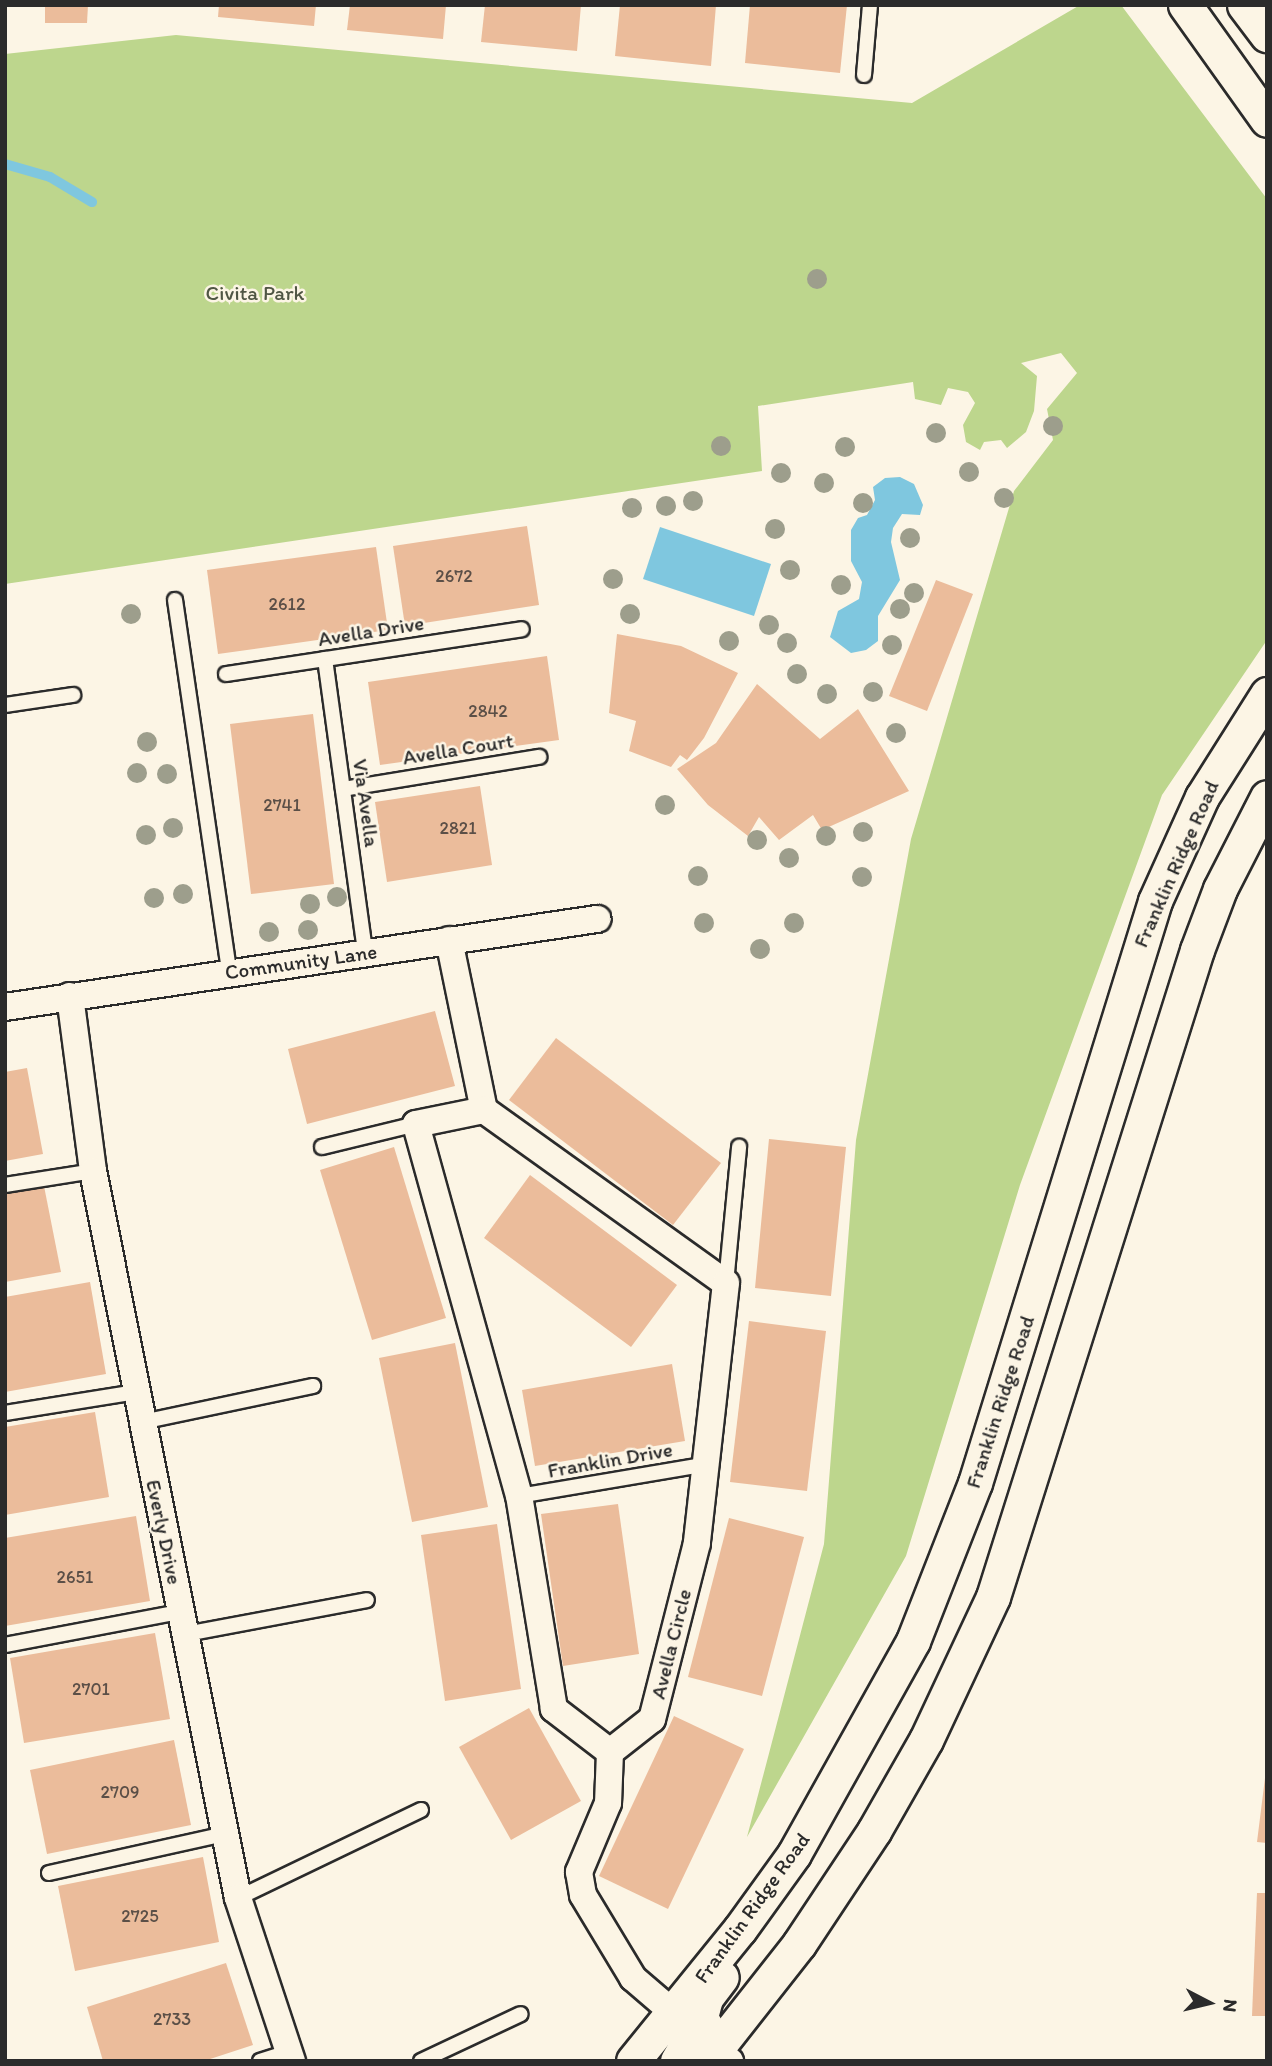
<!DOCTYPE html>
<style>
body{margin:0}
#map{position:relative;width:1272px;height:2066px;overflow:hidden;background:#fcf5e5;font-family:Itim,sans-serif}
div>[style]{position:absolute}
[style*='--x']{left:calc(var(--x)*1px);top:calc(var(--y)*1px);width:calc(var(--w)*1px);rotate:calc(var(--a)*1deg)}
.green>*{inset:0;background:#bdd68d}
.water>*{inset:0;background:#7fc7df}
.stream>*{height:10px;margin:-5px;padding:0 5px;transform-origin:5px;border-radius:5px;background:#7fc7df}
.building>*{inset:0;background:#ebbc9b}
.roads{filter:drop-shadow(2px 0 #2b2b2b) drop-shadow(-2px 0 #2b2b2b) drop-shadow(0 2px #2b2b2b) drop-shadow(0 -2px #2b2b2b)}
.service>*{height:14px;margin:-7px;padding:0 7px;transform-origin:7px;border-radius:7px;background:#fcf5e5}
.minor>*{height:26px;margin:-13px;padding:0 13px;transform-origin:13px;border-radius:13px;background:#fcf5e5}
.tertiary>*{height:33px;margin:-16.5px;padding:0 16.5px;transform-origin:16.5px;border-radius:16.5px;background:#fcf5e5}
.trees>*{width:20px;height:20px;margin:-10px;border-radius:50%;background:#9d9e8c}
span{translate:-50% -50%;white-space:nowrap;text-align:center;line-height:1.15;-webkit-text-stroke:5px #fcf5e5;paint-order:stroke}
.number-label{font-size:18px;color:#5b4f47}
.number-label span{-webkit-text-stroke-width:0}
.park-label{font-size:21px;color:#505644}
.street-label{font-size:21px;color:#2b2b2b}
.frame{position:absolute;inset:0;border:7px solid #2b2b2b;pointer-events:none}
.north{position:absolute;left:1174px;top:1968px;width:70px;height:70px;-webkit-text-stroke:5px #fcf5e5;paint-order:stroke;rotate:97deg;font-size:19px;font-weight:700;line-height:28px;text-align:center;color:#2b2b2b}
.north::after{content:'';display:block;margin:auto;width:24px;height:32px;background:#2b2b2b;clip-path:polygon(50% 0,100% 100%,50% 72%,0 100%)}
</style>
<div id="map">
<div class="green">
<div style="clip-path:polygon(1080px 5px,1121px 5px,1267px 199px,1267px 640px,1162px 795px,1020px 1185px,906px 1556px,747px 1837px,824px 1544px,856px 1140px,911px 839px,1014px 491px,1053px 440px,1047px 409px,1077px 373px,1061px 353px,1021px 363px,1037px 376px,1034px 411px,1026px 432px,1007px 448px,1001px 440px,984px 442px,980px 450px,966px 442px,963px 425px,975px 403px,968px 392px,948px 388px,941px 405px,915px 399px,913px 382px,758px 406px,762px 471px,5px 584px,5px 54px,176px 35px,912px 103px)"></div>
</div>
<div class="water">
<div style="clip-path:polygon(900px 477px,914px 484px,923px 505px,920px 515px,902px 514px,893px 528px,891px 542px,900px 580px,878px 616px,878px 641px,866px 650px,851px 653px,830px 637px,838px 611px,859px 599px,862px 582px,851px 561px,851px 530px,858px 518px,867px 515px,875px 500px,873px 487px,885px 478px)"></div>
<div style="clip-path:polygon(660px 527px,771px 564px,754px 616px,643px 579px)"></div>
</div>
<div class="stream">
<div style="--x:5;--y:164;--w:47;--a:16.1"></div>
<div style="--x:50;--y:177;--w:49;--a:30.8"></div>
</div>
<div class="building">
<div style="clip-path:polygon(45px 5px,88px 5px,87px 23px,45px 23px)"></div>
<div style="clip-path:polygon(219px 5px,316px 5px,314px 26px,218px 17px)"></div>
<div style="clip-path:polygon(350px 5px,446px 5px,443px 39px,347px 30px)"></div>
<div style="clip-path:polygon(485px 5px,581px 5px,577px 51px,481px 42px)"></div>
<div style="clip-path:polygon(620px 5px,716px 5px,711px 66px,615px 56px)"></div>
<div style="clip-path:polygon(750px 5px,847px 5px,840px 73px,745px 63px)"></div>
<div style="clip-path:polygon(527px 526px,539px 605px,405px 626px,393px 546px)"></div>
<div style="clip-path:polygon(376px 547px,388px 630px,218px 654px,207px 570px)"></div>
<div style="clip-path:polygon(936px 580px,973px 594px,927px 711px,889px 696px)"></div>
<div style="clip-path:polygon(617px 634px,681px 646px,738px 673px,704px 738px,687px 760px,680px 755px,671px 767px,629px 751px,636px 721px,609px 713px)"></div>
<div style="clip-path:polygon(547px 656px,559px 740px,380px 765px,368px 682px)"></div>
<div style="clip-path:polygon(757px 684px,820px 739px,858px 709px,909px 791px,822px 830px,813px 815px,779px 840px,759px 817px,748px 836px,708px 805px,677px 769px,716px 743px)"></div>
<div style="clip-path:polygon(313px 714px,334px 884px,251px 894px,230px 724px)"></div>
<div style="clip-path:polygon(480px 786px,492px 865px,387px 882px,375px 802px)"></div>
<div style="clip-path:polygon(435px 1011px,455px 1086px,307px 1124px,288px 1049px)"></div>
<div style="clip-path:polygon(556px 1038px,721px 1163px,673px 1225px,509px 1100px)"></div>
<div style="clip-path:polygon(27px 1068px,43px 1154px,5px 1161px,5px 1072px)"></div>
<div style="clip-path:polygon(769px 1139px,846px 1147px,831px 1296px,755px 1288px)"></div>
<div style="clip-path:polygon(394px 1147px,446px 1318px,372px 1340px,320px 1170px)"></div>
<div style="clip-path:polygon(530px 1175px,677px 1285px,631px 1347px,484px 1238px)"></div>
<div style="clip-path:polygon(44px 1186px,61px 1272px,5px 1282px,5px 1194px)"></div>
<div style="clip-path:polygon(90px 1282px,106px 1374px,5px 1392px,5px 1297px)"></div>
<div style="clip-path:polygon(749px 1321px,826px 1331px,807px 1491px,730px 1482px)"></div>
<div style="clip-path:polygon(455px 1343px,488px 1507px,412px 1522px,379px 1358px)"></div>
<div style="clip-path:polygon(672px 1364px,685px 1441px,535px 1466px,522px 1390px)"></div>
<div style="clip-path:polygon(95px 1412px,109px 1497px,5px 1515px,5px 1427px)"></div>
<div style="clip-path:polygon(618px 1504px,639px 1654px,563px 1666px,541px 1514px)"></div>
<div style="clip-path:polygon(136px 1516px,150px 1601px,5px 1626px,5px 1538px)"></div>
<div style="clip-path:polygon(729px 1518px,804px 1537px,762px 1696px,688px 1677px)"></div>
<div style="clip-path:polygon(497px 1524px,521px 1689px,445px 1701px,421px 1535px)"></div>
<div style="clip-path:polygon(155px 1633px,170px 1719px,24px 1743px,10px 1658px)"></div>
<div style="clip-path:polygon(529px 1708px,581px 1801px,511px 1840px,459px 1747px)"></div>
<div style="clip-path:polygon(674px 1716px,744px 1749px,668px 1909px,599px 1876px)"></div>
<div style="clip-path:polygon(174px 1740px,191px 1825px,47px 1854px,30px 1770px)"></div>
<div style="clip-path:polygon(1265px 1778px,1267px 1778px,1267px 1843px,1257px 1842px)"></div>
<div style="clip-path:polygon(203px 1857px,219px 1942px,75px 1971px,58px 1886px)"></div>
<div style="clip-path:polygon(1257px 1893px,1267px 1893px,1267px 2016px,1252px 2016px)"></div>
<div style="clip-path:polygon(226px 1963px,253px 2045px,204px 2061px,103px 2061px,87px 2007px)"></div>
</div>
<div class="roads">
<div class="service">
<div style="--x:864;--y:75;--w:70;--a:-85.1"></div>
<div style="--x:175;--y:600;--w:376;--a:81.7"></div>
<div style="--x:325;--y:659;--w:296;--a:82.2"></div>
<div style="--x:226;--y:674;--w:299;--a:-8.6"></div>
<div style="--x:5;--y:705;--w:69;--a:-8.4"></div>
<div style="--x:343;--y:789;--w:199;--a:-9.3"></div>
<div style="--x:322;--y:1147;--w:97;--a:-13.7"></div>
<div style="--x:5;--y:1185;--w:89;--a:-9"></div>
<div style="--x:726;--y:1283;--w:137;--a:-84.5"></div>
<div style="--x:5;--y:1413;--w:133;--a:-9.1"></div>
<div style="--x:142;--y:1422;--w:175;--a:-11.9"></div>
<div style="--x:519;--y:1496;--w:193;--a:-9.6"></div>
<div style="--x:186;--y:1634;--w:184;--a:-10.6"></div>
<div style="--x:5;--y:1645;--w:178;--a:-10.7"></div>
<div style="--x:49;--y:1873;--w:180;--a:-12.5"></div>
<div style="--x:238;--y:1898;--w:203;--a:-25.7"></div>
<div style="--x:260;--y:2061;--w:29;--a:-18"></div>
<div style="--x:421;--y:2061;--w:110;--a:-25.2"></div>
</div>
<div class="minor">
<div style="--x:449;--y:940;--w:174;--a:78.4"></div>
<div style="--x:70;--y:996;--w:177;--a:82.5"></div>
<div style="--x:93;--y:1171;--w:741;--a:78.72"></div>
<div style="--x:238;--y:1898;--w:172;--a:71.7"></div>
<div style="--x:5;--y:1007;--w:599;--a:-8.46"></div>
<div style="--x:484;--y:1110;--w:297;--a:35.6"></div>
<div style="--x:726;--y:1283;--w:262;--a:96.4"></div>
<div style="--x:697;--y:1543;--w:182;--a:104.3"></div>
<div style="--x:652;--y:1719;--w:53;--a:141.8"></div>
<div style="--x:610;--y:1752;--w:71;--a:-142.5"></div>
<div style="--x:554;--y:1709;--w:216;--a:-99.3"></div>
<div style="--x:519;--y:1496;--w:386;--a:-105.5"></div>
<div style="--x:416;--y:1124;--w:69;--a:-11.6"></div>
<div style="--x:610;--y:1752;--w:51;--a:92.2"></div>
<div style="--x:608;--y:1803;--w:75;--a:112.8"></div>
<div style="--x:579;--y:1872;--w:23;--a:80"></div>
<div style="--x:583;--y:1895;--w:97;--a:58.9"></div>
<div style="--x:633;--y:1978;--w:128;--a:40.6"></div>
</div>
<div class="tertiary">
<div style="--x:1185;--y:5;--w:141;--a:54.5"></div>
<div style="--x:1244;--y:5;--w:38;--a:53"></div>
<div style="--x:675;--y:2012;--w:36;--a:74"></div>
<div style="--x:685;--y:2047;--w:16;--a:120"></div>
<div style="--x:718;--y:2048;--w:35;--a:-119"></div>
<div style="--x:701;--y:2017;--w:20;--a:-75"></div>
<div style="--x:706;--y:1998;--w:26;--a:-53"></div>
<div style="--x:633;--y:2061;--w:170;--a:-51"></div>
<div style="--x:740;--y:1929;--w:92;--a:-54.2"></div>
<div style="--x:794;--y:1854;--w:244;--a:-60.8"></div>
<div style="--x:913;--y:1641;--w:170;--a:-68.6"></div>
<div style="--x:975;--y:1483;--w:609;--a:-72.81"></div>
<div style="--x:1155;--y:901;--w:114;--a:-65.7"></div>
<div style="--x:1202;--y:797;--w:122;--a:-57.7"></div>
<div style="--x:707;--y:2061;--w:149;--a:-51.8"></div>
<div style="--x:799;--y:1944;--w:136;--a:-56.4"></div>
<div style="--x:874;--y:1831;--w:105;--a:-60.3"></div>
<div style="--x:926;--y:1740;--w:158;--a:-64.9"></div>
<div style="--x:993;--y:1597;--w:678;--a:-72.5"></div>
<div style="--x:1197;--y:950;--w:65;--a:-69.3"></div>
<div style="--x:1220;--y:889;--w:103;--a:-62.9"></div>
</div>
</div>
<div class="trees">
<div style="left:817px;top:279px"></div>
<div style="left:1053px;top:426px"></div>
<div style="left:936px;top:433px"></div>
<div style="left:721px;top:446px"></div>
<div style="left:845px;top:447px"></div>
<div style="left:969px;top:472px"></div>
<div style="left:781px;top:473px"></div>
<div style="left:824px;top:483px"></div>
<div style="left:1004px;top:498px"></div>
<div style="left:693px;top:501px"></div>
<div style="left:863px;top:503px"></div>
<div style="left:666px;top:506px"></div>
<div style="left:632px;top:508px"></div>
<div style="left:775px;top:529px"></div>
<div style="left:910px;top:538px"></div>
<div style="left:790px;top:570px"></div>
<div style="left:613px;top:579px"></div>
<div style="left:841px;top:585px"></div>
<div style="left:914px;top:593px"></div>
<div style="left:900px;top:609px"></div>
<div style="left:131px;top:614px"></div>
<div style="left:630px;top:614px"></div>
<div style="left:769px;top:625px"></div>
<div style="left:729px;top:641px"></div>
<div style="left:787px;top:643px"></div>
<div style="left:892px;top:645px"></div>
<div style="left:797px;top:674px"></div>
<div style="left:873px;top:692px"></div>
<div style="left:827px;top:694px"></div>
<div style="left:896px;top:733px"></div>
<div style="left:147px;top:742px"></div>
<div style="left:137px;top:773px"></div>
<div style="left:167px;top:774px"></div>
<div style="left:665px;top:805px"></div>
<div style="left:173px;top:828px"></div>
<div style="left:863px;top:832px"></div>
<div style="left:146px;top:835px"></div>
<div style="left:826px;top:836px"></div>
<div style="left:757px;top:840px"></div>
<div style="left:789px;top:858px"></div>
<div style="left:698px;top:876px"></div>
<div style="left:862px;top:877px"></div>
<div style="left:183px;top:894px"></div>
<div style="left:337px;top:897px"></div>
<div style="left:154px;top:898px"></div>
<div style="left:310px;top:904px"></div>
<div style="left:704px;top:923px"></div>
<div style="left:794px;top:923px"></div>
<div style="left:308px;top:930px"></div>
<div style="left:269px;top:932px"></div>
<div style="left:760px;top:949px"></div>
</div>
<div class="number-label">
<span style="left:454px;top:576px">2672</span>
<span style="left:287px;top:604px">2612</span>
<span style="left:488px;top:711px">2842</span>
<span style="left:282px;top:805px">2741</span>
<span style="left:458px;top:828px">2821</span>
<span style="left:75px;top:1577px">2651</span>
<span style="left:91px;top:1689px">2701</span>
<span style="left:120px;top:1792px">2709</span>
<span style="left:140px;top:1916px">2725</span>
<span style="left:172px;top:2019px">2733</span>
</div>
<div class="park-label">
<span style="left:255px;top:293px">Civita Park</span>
</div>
<div class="street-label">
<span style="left:371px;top:631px;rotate:-9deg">Avella Drive</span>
<span style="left:458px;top:749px;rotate:-9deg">Avella Court</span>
<span style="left:366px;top:803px;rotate:82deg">Via Avella</span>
<span style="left:1176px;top:864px;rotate:-66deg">Franklin Ridge Road</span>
<span style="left:301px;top:962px;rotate:-8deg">Community Lane</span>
<span style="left:1000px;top:1402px;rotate:-72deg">Franklin Ridge Road</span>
<span style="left:610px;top:1460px;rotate:-10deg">Franklin Drive</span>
<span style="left:164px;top:1532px;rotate:78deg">Everly Drive</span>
<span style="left:671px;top:1644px;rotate:-76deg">Avella Circle</span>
<span style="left:752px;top:1908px;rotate:-54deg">Franklin Ridge Road</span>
</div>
<div class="frame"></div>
<div class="north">N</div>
</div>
